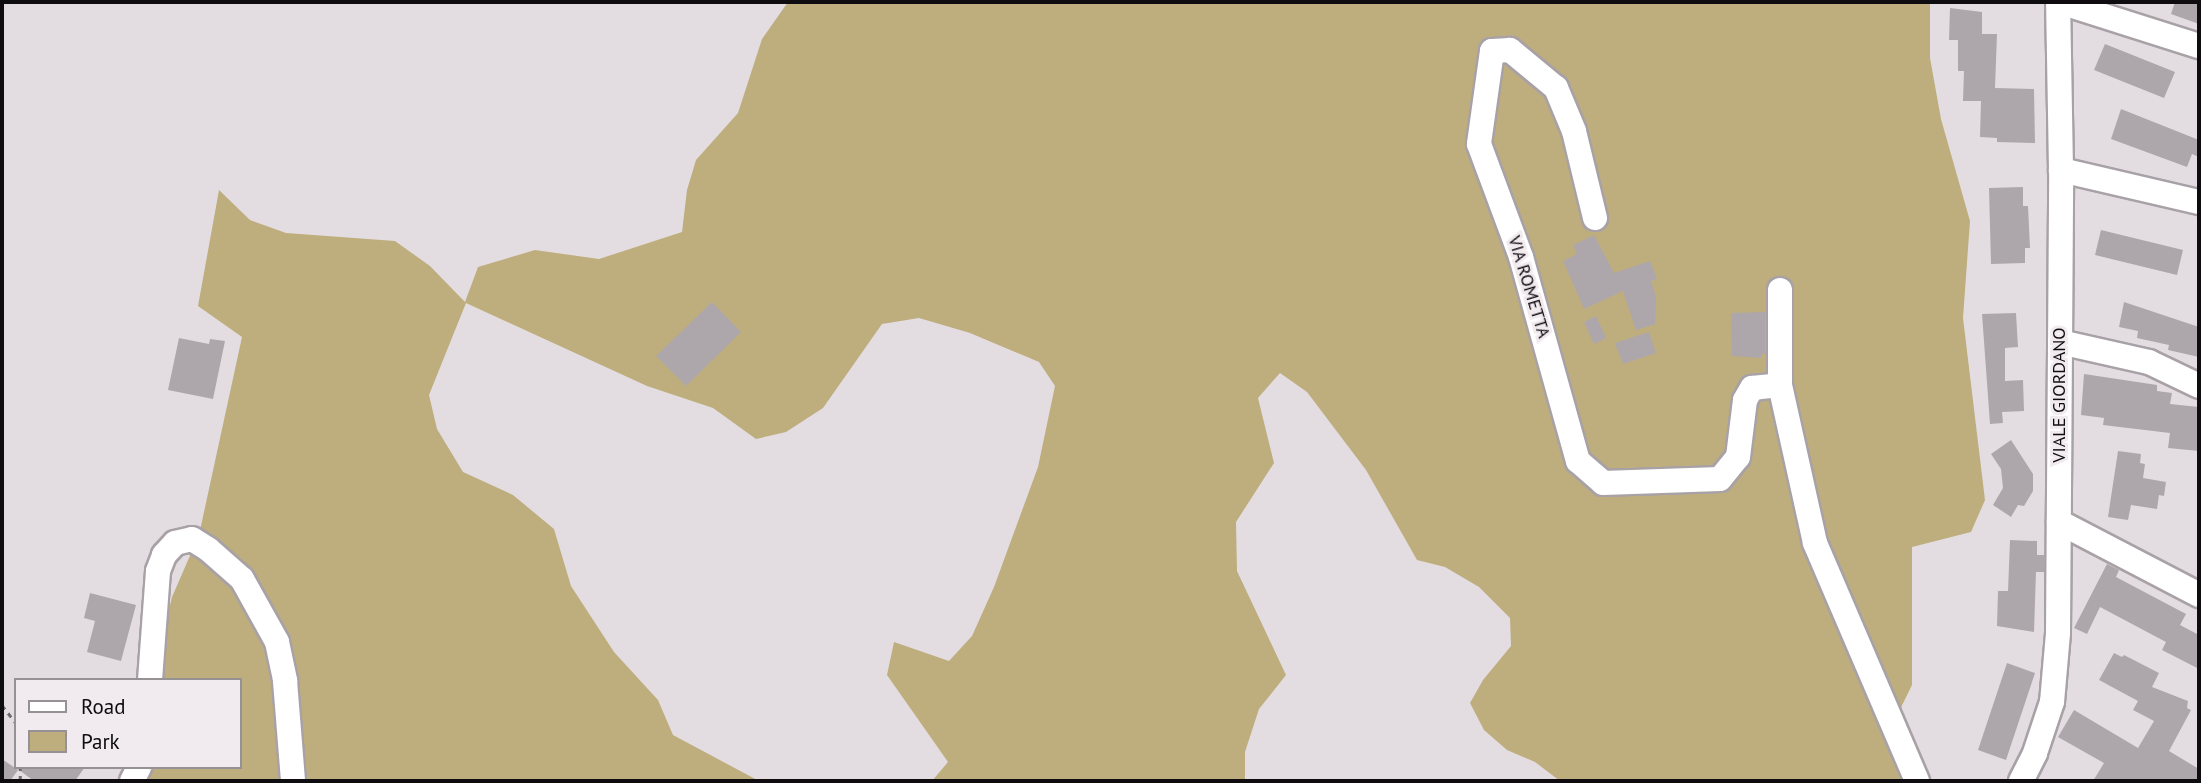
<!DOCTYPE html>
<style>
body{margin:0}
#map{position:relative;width:2201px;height:783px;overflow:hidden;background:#e3dde2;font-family:"PT Sans",sans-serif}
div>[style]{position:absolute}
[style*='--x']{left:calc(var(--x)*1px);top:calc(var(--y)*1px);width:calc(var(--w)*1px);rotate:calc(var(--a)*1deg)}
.green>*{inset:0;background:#beae7d}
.building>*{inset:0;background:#ada7ac}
.path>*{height:2.5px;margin-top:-1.25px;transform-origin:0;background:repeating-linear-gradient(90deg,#6f6c6f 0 5px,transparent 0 10px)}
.roads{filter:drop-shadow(2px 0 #a8a1a6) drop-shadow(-2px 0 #a8a1a6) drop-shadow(0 2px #a8a1a6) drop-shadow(0 -2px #a8a1a6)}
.minor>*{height:24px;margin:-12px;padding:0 12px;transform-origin:12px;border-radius:12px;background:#fff}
span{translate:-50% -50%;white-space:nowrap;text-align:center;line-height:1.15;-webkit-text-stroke:6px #f1eaef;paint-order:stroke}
.street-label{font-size:18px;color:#0e0c0e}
.frame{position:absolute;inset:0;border:4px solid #0e0c0e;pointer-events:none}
.legend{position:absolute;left:14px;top:678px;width:228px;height:91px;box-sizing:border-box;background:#f1eaef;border:2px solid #969195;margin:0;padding:9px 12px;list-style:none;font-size:21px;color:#0e0c0e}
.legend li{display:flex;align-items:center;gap:14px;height:35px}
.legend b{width:35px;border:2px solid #969195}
</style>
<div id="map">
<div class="green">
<div style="clip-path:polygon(788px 2px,1930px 2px,1930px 58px,1941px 119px,1970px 221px,1963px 318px,1985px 500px,1971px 532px,1912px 547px,1912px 685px,1885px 740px,1904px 781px,1560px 781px,1535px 762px,1507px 750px,1484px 730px,1470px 703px,1483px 680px,1511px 646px,1510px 618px,1479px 587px,1445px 567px,1417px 560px,1366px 470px,1307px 392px,1280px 373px,1258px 398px,1274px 463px,1236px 522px,1237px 571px,1286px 675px,1259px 709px,1245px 752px,1245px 781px,932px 781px,948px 762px,887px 675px,894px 642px,949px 661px,972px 636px,994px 587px,1038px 467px,1055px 386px,1039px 362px,970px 333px,919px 318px,882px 324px,823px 408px,786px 432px,756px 439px,713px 408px,647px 386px,466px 303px,429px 395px,437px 429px,463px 472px,513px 495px,554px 529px,571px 586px,614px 652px,658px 700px,673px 735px,759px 781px,128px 781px,132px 767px,240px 767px,240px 680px,152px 680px,172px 597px,199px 535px,242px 337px,198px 306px,219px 190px,250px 220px,286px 233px,395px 241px,430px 266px,465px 302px,478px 267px,535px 250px,599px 259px,682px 232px,687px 190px,696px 160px,738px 113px,762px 39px)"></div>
</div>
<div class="building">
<div style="clip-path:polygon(2175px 2px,2199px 2px,2199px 24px,2171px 14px)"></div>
<div style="clip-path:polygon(1950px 8px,1982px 12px,1982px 34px,1997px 34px,1995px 88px,2034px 89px,2035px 143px,1997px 142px,1997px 138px,1980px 137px,1981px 101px,1963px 101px,1964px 71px,1958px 71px,1958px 40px,1949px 40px)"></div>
<div style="clip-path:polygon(2105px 44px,2175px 72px,2164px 98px,2094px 70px)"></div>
<div style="clip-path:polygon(2121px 109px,2199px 140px,2199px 157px,2192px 154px,2187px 167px,2111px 139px)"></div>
<div style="clip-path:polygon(2023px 187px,2023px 206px,2028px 206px,2030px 248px,2025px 248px,2025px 263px,1991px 264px,1989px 188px)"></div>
<div style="clip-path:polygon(2101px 230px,2183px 250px,2177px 275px,2095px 255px)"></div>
<div style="clip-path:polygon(1594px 235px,1614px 273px,1650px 261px,1657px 279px,1651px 281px,1656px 297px,1655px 324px,1636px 330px,1623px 291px,1584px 309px,1563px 261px,1577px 254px,1573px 245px)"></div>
<div style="clip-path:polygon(712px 302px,741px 332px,686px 386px,656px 356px)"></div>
<div style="clip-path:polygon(2124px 302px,2199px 327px,2199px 357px,2168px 350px,2169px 345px,2137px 338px,2138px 331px,2119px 327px)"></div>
<div style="clip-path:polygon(1765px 312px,1765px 354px,1761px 354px,1761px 358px,1732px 356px,1731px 313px)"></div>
<div style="clip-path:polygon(2016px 313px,2018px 347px,2005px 348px,2005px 381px,2023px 380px,2024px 411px,2002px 412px,2003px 423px,1990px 424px,1982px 314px)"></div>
<div style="clip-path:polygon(1596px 316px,1606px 338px,1594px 344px,1584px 322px)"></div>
<div style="clip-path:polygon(1649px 332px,1656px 353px,1623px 364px,1615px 343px)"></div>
<div style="clip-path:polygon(179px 338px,209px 344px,210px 339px,225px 341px,213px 399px,168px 390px)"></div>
<div style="clip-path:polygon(2084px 374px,2157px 385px,2157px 391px,2172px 393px,2170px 404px,2199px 407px,2199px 451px,2168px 448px,2170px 433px,2103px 425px,2104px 418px,2081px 415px)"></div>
<div style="clip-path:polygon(2011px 440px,2033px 474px,2033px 491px,2024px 506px,2018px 505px,2011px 517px,1993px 505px,2003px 488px,2001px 469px,1991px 454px)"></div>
<div style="clip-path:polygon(2118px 451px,2141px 454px,2140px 463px,2145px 464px,2143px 478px,2166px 482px,2164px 496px,2159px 495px,2157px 509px,2131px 505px,2128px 520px,2108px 517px)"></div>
<div style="clip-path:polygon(2010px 540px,2037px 541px,2037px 555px,2044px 555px,2044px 572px,2036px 572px,2034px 632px,1997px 626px,1998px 591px,2008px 591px)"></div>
<div style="clip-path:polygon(2107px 564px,2119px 570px,2116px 577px,2186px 614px,2180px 625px,2199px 635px,2199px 669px,2162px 650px,2166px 642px,2100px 607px,2087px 634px,2074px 628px)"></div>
<div style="clip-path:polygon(90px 593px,136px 605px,121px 661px,87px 652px,95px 621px,84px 618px)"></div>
<div style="clip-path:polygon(2114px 653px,2122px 657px,2124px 655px,2159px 673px,2152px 687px,2188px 701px,2187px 708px,2191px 710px,2169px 751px,2199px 769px,2199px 781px,2093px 781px,2104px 763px,2058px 737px,2074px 710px,2138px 748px,2154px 721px,2133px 710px,2138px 701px,2099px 680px)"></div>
<div style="clip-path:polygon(2007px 663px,2035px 673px,2006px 760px,1978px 750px)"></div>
<div style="clip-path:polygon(2px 759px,18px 770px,10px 781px,2px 781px)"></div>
<div style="clip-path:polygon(15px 767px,85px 767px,75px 781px,34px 781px)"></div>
</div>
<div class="path">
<div style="--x:2;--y:705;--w:23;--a:52"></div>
<div style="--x:20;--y:781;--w:14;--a:-90"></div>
</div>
<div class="roads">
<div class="minor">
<div style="--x:2060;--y:2;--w:146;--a:17.6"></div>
<div style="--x:2061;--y:170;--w:142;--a:13.1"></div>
<div style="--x:1595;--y:218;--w:89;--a:-103.6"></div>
<div style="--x:1574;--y:131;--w:47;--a:-112.7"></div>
<div style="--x:1556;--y:88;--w:60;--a:-140.4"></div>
<div style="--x:1510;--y:50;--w:18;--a:177"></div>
<div style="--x:1492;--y:51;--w:94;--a:98"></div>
<div style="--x:1479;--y:144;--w:121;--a:69.6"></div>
<div style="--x:1521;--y:257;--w:212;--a:74.4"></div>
<div style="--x:1578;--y:461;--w:33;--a:41"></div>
<div style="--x:1603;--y:483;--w:117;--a:-2"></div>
<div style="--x:1720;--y:479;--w:28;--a:-51"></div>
<div style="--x:1738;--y:457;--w:57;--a:-83"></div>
<div style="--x:1745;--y:400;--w:14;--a:-60"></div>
<div style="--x:1752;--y:388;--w:28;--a:-6"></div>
<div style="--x:1780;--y:290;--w:95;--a:90"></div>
<div style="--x:1780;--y:385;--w:162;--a:77.5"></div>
<div style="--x:1815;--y:543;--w:259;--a:66.8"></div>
<div style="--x:2060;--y:342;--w:91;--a:12.7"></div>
<div style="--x:2149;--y:362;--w:55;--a:25.6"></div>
<div style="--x:2059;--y:522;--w:158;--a:27.5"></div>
<div style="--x:150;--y:680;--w:109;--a:-85.8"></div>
<div style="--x:158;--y:571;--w:17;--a:-69"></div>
<div style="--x:164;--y:555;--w:16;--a:-47"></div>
<div style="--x:175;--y:543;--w:17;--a:-13"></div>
<div style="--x:192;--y:539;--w:19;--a:32"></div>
<div style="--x:208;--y:549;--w:45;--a:41.4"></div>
<div style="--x:242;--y:579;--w:72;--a:60.9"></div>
<div style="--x:277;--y:642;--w:40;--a:78"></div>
<div style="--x:285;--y:681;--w:100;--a:85.4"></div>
<div style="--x:132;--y:781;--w:16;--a:-63"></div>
<div style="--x:2021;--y:781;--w:31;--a:-63"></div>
<div style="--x:2035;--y:753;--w:54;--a:-71.6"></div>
<div style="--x:2052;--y:702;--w:69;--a:-85"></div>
<div style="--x:2058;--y:633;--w:463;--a:-89.6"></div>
<div style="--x:2061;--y:170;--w:168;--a:-91"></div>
</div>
</div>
<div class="street-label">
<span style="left:1529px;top:287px;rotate:73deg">VIA ROMETTA</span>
<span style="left:2059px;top:395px;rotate:-90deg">VIALE GIORDANO</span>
</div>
<div class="frame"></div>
<ul class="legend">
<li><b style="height:9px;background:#fff"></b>Road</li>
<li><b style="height:19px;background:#beae7d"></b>Park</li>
</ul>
</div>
